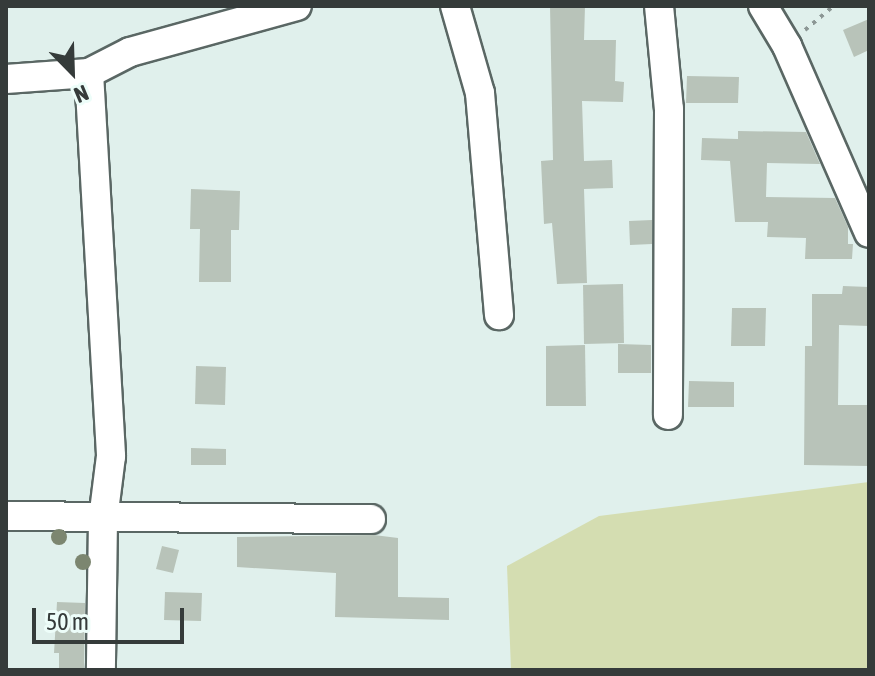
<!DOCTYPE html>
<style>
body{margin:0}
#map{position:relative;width:875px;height:676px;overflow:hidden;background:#e0f0ec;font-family:"Asap Condensed",sans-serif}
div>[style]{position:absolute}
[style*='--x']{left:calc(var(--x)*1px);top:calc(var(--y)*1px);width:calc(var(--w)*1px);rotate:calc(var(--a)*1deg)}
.green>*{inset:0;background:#d4ddb1}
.building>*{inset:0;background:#b8c3b9}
.path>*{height:4px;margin-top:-2px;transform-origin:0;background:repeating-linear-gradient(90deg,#8c9795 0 4px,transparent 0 10px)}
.roads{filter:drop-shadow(2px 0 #5a6764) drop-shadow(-2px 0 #5a6764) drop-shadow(0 2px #5a6764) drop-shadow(0 -2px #5a6764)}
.minor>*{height:28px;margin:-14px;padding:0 14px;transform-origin:14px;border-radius:14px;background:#fff}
.trees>*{width:16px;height:16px;margin:-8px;border-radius:50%;background:#7c8670}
span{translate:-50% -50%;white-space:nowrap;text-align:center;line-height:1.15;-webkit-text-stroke:6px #edfdf9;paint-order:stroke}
.frame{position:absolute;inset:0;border:8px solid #353b3a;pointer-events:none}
.north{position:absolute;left:32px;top:32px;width:80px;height:80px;-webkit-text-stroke:6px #edfdf9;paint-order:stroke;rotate:157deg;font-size:22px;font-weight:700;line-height:32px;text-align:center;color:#353b3a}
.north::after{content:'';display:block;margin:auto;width:28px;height:36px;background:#353b3a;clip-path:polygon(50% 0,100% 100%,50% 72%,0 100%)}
.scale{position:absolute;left:32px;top:608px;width:152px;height:36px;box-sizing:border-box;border:4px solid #353b3a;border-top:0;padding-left:10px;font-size:24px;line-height:28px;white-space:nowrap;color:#353b3a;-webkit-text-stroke:6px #edfdf9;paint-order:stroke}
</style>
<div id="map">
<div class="green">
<div style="clip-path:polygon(869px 482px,869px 670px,511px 670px,507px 566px,599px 516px)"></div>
</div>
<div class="building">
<div style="clip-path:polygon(550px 6px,585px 6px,584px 40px,616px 40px,615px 81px,624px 82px,623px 102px,582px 101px,584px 161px,612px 160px,613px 188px,584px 189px,587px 283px,557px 284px,552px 223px,544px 224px,541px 161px,553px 160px)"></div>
<div style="clip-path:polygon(869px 19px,869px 50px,854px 57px,843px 30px)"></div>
<div style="clip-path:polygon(687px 76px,739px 77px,738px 103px,686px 103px)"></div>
<div style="clip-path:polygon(738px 131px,806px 132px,820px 164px,767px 163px,766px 197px,835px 198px,848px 227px,848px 244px,853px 244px,852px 259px,805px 259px,806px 238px,767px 237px,768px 222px,735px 222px,730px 161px,701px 160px,702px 138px,738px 139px)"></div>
<div style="clip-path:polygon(191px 189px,240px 191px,239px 230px,231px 230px,231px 282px,199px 282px,200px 229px,190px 229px)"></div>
<div style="clip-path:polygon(652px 220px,652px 244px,630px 245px,629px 221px)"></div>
<div style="clip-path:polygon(623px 284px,624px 343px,584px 344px,583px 285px)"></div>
<div style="clip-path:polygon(843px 286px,869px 287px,869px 326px,839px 325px,838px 405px,869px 405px,869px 466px,804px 465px,805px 346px,812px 346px,812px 294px,842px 294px)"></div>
<div style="clip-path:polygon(732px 308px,766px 308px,765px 346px,731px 346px)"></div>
<div style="clip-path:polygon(618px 344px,651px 345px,651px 373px,618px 373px)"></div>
<div style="clip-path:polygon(585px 345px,586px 406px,546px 406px,546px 346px)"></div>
<div style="clip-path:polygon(196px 366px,226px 367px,225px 405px,195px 404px)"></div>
<div style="clip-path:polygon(689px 381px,734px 382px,734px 407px,688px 407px)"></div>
<div style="clip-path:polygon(191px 448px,226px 449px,226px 465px,191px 465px)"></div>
<div style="clip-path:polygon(374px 535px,398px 538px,398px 597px,449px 598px,449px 620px,335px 617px,336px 573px,237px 567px,237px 537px)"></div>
<div style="clip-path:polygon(162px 546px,179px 550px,173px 573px,156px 569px)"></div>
<div style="clip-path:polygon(165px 592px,202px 593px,201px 621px,164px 620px)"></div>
<div style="clip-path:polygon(57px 602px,85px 603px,84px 670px,59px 670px,59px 653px,54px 653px)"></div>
</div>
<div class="path">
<div style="--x:805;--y:30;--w:38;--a:-40"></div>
</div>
<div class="roads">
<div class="minor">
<div style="--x:455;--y:6;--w:91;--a:74"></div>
<div style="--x:480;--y:93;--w:223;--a:85.1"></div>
<div style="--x:659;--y:6;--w:103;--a:84.5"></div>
<div style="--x:669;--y:109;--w:306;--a:90.2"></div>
<div style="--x:763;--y:6;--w:47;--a:59"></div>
<div style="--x:787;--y:46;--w:204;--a:66.3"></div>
<div style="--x:89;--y:73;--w:384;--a:86.7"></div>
<div style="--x:111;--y:456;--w:64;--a:97.2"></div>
<div style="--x:103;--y:519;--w:151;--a:90.8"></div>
<div style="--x:6;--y:79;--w:83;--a:-4.1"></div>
<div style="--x:89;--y:73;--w:46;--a:-27.1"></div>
<div style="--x:130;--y:52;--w:173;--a:-15.4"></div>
<div style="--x:6;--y:516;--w:365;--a:0.5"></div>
</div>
</div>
<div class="trees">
<div style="left:59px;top:537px"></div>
<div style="left:83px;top:562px"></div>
</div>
<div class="frame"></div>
<div class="north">N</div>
<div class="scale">50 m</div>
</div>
